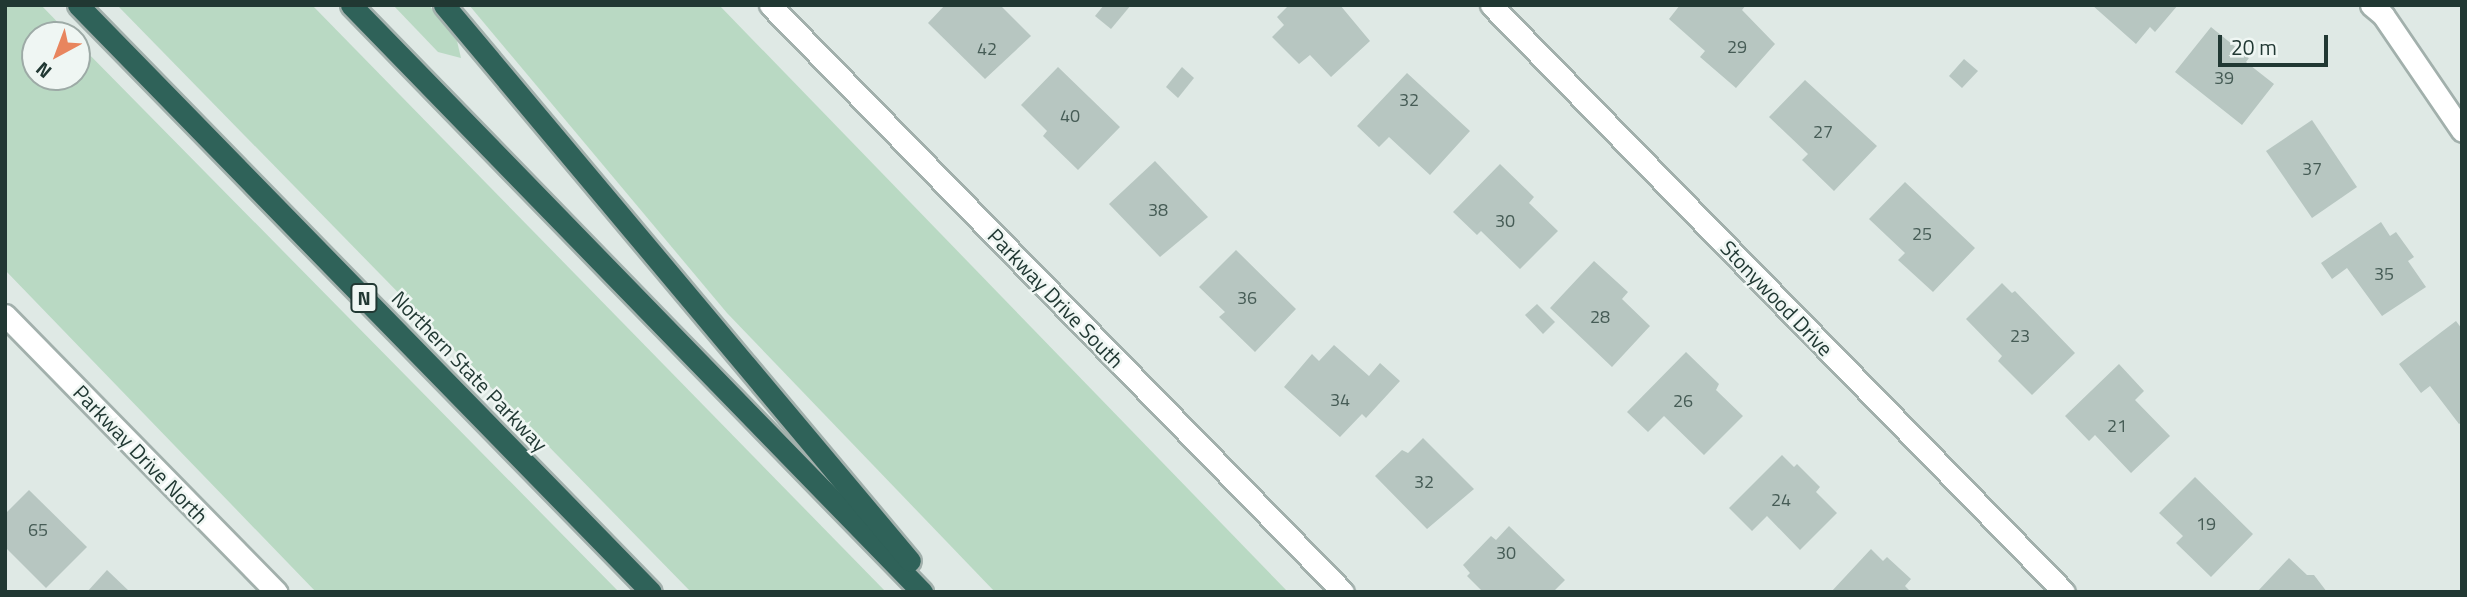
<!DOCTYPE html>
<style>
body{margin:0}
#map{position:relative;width:2467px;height:597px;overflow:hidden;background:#dfe9e5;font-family:"Titillium Web",sans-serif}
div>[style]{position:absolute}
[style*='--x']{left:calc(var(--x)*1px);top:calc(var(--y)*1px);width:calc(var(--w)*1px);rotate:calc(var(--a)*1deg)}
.green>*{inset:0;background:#b9d9c3}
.building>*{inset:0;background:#b7c6c1}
.roads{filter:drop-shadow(2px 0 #a2b0ac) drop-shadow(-2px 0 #a2b0ac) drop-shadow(0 2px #a2b0ac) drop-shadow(0 -2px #a2b0ac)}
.minor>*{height:21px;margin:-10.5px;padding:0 10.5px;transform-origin:10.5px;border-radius:10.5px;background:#fff}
.highway>*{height:21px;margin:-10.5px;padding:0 10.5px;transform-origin:10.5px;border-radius:10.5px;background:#2f6259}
span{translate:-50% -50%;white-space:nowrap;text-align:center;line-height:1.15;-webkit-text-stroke:5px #eff6f3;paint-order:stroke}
.number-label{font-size:18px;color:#465c56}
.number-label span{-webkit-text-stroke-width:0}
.shield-label span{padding:2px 5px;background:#eff6f3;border:2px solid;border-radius:5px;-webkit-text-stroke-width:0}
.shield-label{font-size:19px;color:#213833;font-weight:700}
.street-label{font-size:21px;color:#213833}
.frame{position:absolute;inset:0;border:7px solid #213833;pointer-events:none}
.north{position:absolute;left:21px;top:21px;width:70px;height:70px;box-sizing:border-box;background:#eff6f3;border:2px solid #9daaa6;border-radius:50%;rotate:221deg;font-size:19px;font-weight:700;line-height:28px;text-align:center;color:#213833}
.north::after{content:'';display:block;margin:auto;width:24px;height:32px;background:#e8855e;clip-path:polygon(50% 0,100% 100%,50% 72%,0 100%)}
.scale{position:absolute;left:2218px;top:35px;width:110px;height:32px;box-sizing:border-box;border:4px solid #213833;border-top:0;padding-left:9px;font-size:21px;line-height:24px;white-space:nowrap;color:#213833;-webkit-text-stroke:5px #eff6f3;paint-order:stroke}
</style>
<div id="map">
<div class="green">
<div style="clip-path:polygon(5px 5px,41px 5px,70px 35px,35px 35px,35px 77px,77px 77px,77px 42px,619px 592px,316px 592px,5px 270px)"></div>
<div style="clip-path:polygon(117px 5px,312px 5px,886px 592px,691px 592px)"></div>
<div style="clip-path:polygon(393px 5px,429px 5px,457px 41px,461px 58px,438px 52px)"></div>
<div style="clip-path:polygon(469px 5px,719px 5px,1288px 592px,995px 592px,727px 313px)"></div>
</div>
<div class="building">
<div style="clip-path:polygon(945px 5px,1000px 5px,1031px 36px,985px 79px,928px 23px)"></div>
<div style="clip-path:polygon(1104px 5px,1131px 5px,1111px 29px,1095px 16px)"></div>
<div style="clip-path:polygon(1289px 5px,1340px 5px,1370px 41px,1331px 77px,1310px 55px,1299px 64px,1272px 37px,1284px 25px,1277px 17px)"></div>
<div style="clip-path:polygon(1680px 5px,1746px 5px,1742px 10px,1775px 44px,1736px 88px,1700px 57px,1705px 51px,1669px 19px)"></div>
<div style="clip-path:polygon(2092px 5px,2178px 5px,2155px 32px,2150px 27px,2136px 44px)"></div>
<div style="clip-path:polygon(2211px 27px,2249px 58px,2246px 62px,2274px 84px,2242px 125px,2175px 72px)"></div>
<div style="clip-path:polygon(1964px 59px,1978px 71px,1962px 88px,1949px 76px)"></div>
<div style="clip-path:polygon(1058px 67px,1120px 127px,1078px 170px,1043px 136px,1047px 131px,1021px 105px)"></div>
<div style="clip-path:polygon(1182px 67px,1194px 78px,1178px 98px,1166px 87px)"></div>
<div style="clip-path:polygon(1407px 73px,1470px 131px,1430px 175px,1389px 137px,1379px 147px,1357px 126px)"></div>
<div style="clip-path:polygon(1805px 80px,1877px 146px,1834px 191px,1802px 160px,1808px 154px,1769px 117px)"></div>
<div style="clip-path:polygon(2312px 120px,2357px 187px,2312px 218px,2266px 151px)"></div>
<div style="clip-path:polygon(1155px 161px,1208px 217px,1160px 257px,1109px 204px)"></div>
<div style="clip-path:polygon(1500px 164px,1534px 197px,1529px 203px,1558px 231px,1520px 269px,1481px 231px,1477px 235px,1453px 212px)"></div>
<div style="clip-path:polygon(1905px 182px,1975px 248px,1933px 292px,1898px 260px,1905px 253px,1869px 219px)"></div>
<div style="clip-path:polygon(2381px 222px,2390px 236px,2396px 232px,2414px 257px,2408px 261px,2426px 287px,2382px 316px,2347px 268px,2332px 279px,2321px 263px)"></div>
<div style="clip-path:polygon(1236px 250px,1296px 309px,1255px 352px,1219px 317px,1225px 312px,1199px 287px)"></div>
<div style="clip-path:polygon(1594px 261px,1628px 292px,1622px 299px,1650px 326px,1612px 367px,1550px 308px)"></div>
<div style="clip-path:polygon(2002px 283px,2012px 293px,2015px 291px,2075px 353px,2032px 395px,1998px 361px,2002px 356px,1966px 319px)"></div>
<div style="clip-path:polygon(1537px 304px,1555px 322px,1543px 334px,1525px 315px)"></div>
<div style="clip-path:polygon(2456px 321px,2462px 329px,2462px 422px,2459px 424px,2430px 386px,2421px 393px,2399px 364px)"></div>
<div style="clip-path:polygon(1334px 345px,1369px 376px,1380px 363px,1400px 381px,1366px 418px,1362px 414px,1340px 437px,1284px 387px,1312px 354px,1319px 361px)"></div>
<div style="clip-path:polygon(1686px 352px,1719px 384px,1716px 390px,1743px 416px,1704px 455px,1664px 416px,1648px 432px,1627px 412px)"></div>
<div style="clip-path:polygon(2119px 364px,2144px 391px,2135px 400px,2170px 436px,2131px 473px,2095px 435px,2089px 441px,2065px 416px)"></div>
<div style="clip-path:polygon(1423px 438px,1474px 489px,1427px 529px,1375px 476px,1402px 450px,1408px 453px)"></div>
<div style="clip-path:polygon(1782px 455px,1794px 467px,1797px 464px,1820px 487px,1816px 492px,1837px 513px,1800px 550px,1767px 516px,1752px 531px,1729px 508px)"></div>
<div style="clip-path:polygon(2195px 477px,2253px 534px,2211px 577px,2176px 543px,2183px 536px,2159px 513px)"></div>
<div style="clip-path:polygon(29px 490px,87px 547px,46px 588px,5px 547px,5px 514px)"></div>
<div style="clip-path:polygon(1509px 526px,1565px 580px,1553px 592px,1483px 592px,1467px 576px,1470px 573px,1463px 565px,1491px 536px,1496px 540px)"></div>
<div style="clip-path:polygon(1871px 549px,1883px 561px,1887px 557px,1911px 579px,1905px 586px,1911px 592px,1831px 592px)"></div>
<div style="clip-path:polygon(2289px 558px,2307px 575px,2314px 575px,2327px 592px,2257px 592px)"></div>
<div style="clip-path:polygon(107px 570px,130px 592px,87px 592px)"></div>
</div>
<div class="roads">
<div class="minor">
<div style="--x:770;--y:5;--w:820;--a:45.69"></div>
<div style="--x:1491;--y:5;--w:820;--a:45.69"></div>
<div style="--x:2371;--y:5;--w:16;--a:40"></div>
<div style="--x:2383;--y:15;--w:140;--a:55.7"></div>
<div style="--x:5;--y:315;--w:388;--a:45.6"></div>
</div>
<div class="highway">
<div style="--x:78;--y:5;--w:820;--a:45.69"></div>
<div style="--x:351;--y:5;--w:819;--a:45.79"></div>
<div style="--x:444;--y:5;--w:725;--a:50.03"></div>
</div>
</div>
<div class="number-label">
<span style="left:1737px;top:47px">29</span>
<span style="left:987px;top:49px">42</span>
<span style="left:2224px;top:78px">39</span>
<span style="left:1409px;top:100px">32</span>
<span style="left:1070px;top:116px">40</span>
<span style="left:1823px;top:132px">27</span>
<span style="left:2312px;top:169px">37</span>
<span style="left:1158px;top:210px">38</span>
<span style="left:1505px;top:221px">30</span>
<span style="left:1922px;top:234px">25</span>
<span style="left:2384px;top:274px">35</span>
<span style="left:1247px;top:298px">36</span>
<span style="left:1600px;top:317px">28</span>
<span style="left:2020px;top:336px">23</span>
<span style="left:1340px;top:400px">34</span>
<span style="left:1683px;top:401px">26</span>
<span style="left:2117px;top:426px">21</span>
<span style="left:1424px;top:482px">32</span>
<span style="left:1781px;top:500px">24</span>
<span style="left:2206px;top:524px">19</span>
<span style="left:38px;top:530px">65</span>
<span style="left:1506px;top:553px">30</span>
</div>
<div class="shield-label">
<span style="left:364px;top:298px">N</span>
</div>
<div class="street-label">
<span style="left:1056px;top:298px;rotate:46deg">Parkway Drive South</span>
<span style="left:1777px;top:298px;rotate:46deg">Stonywood Drive</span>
<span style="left:470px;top:371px;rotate:46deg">Northern State Parkway</span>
<span style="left:141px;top:454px;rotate:46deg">Parkway Drive North</span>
</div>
<div class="frame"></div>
<div class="north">N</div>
<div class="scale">20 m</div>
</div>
